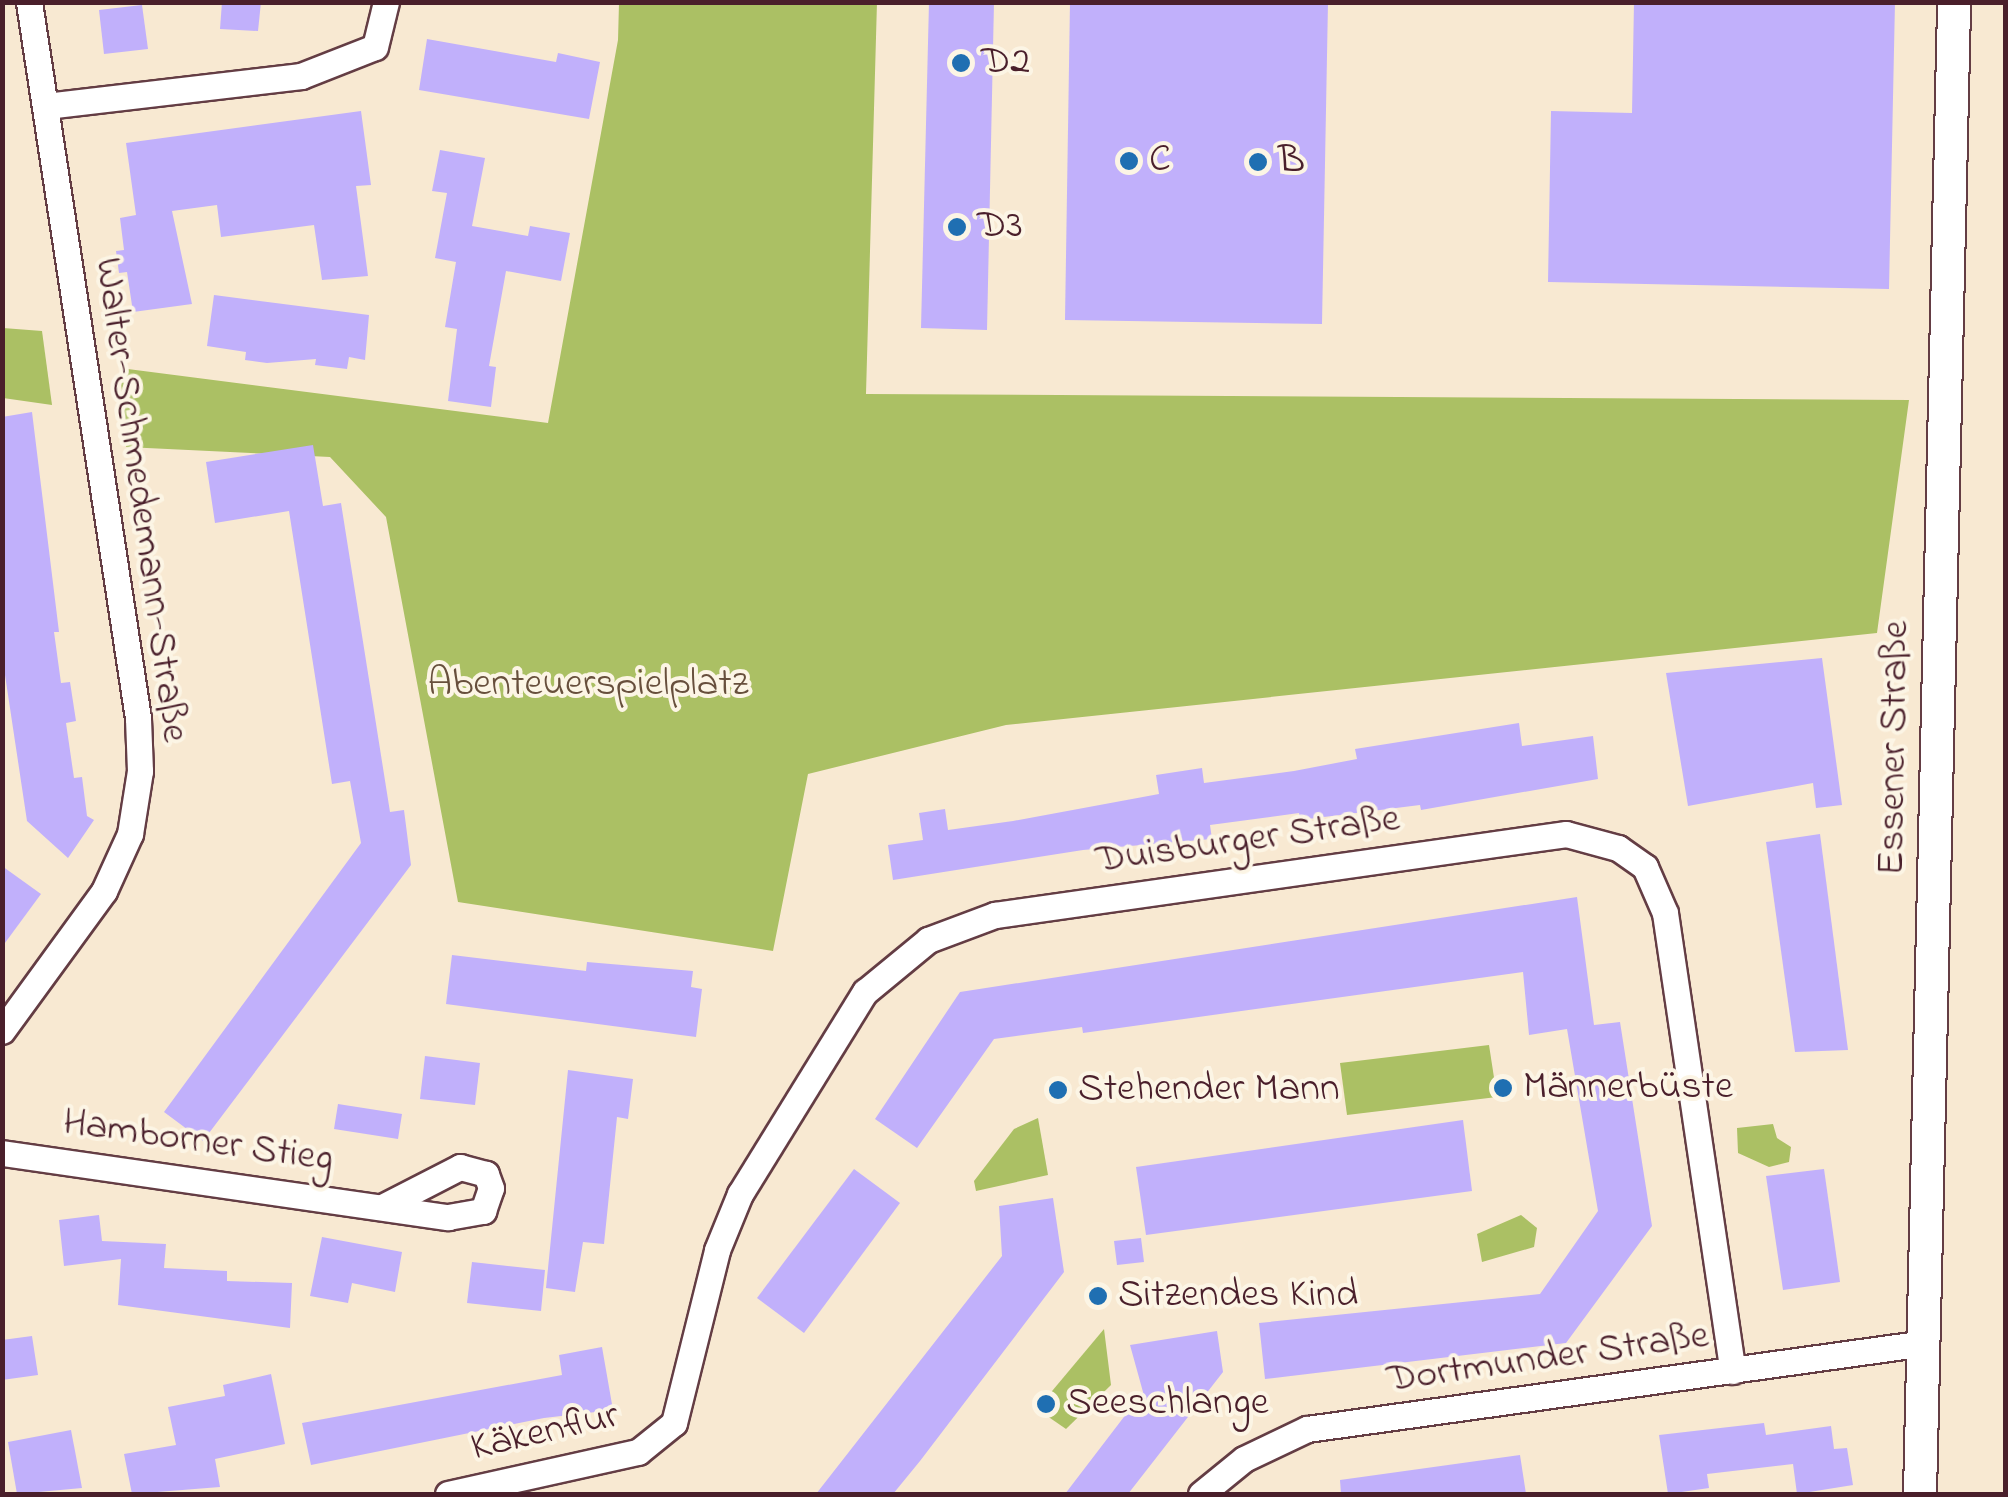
<!DOCTYPE html>
<meta charset="utf-8">
<style>
body{margin:0}
#map{position:relative;width:2008px;height:1497px;overflow:hidden;background:#f8e9d2;font-family:"Indie Flower",sans-serif}
div>[style]{position:absolute}
[style*='--x']{left:calc(var(--x)*1px);top:calc(var(--y)*1px);width:calc(var(--w)*1px);rotate:calc(var(--a)*1deg)}
.green>*{inset:0;background:#abc064}
.building>*{inset:0;background:#c1b0fb}
.roads{filter:drop-shadow(2px 0 #643d44) drop-shadow(-2px 0 #643d44) drop-shadow(0 2px #643d44) drop-shadow(0 -2px #643d44)}
.minor>*{height:25px;margin:-12.5px;padding:0 12.5px;transform-origin:12.5px;border-radius:12.5px;background:#fff}
.tertiary>*{height:32px;margin:-16px;padding:0 16px;transform-origin:16px;border-radius:16px;background:#fff}
.dots>*{width:28px;height:28px;translate:-50% -50%;box-sizing:border-box;border:5px solid #fcf5e5;border-radius:50%}
span{translate:-50% -50%;white-space:nowrap;text-align:center;line-height:1.15;-webkit-text-stroke:8px #fcf5e5;paint-order:stroke}
.poi-label{font-size:40px;color:#4a1f2b}
.left{translate:0 -50%;text-align:left}
.street-label{font-size:40px;color:#4a1f2b}
.park-label{font-size:40px;color:#674f3c}
.frame{position:absolute;inset:0;border:5px solid #4a1f2b;pointer-events:none}
</style>
<div id="map">
<div class="green">
<div style="clip-path:polygon(877px 2px,866px 394px,1909px 400px,1877px 633px,1006px 725px,808px 774px,773px 951px,458px 902px,386px 517px,330px 457px,126px 447px,120px 368px,548px 423px,618px 40px,619px 3px)"></div>
<div style="clip-path:polygon(3px 328px,42px 331px,52px 405px,3px 398px)"></div>
<div style="clip-path:polygon(1489px 1045px,1497px 1097px,1347px 1115px,1340px 1063px)"></div>
<div style="clip-path:polygon(1038px 1118px,1048px 1175px,976px 1191px,974px 1181px,1014px 1129px)"></div>
<div style="clip-path:polygon(1773px 1124px,1777px 1138px,1791px 1147px,1789px 1162px,1769px 1167px,1738px 1153px,1737px 1128px)"></div>
<div style="clip-path:polygon(1521px 1215px,1537px 1228px,1534px 1247px,1482px 1262px,1477px 1234px)"></div>
<div style="clip-path:polygon(1104px 1329px,1111px 1385px,1066px 1429px,1037px 1409px)"></div>
</div>
<div class="building">
<div style="clip-path:polygon(222px 2px,261px 2px,258px 31px,220px 29px)"></div>
<div style="clip-path:polygon(929px 2px,994px 2px,987px 330px,921px 328px)"></div>
<div style="clip-path:polygon(1070px 2px,1328px 2px,1322px 324px,1065px 320px)"></div>
<div style="clip-path:polygon(1634px 2px,1895px 2px,1889px 289px,1548px 282px,1551px 111px,1632px 113px)"></div>
<div style="clip-path:polygon(142px 5px,148px 49px,104px 54px,99px 10px)"></div>
<div style="clip-path:polygon(427px 39px,556px 62px,558px 53px,600px 62px,589px 119px,419px 90px)"></div>
<div style="clip-path:polygon(361px 111px,371px 185px,356px 186px,368px 276px,322px 280px,314px 225px,221px 237px,217px 205px,172px 211px,192px 304px,133px 312px,127px 272px,119px 273px,116px 251px,124px 250px,120px 218px,136px 215px,126px 143px)"></div>
<div style="clip-path:polygon(440px 150px,485px 158px,472px 226px,528px 236px,530px 226px,570px 233px,561px 281px,506px 271px,489px 366px,496px 367px,491px 407px,448px 401px,457px 329px,445px 327px,456px 262px,435px 258px,447px 193px,432px 191px)"></div>
<div style="clip-path:polygon(214px 295px,369px 315px,365px 360px,349px 357px,347px 369px,315px 365px,316px 359px,267px 363px,245px 360px,246px 352px,207px 346px)"></div>
<div style="clip-path:polygon(32px 412px,59px 632px,54px 632px,61px 683px,70px 682px,76px 721px,66px 723px,74px 778px,82px 777px,87px 816px,94px 820px,68px 858px,27px 821px,2px 655px,2px 417px)"></div>
<div style="clip-path:polygon(313px 445px,323px 506px,341px 503px,390px 812px,404px 810px,411px 865px,203px 1141px,164px 1112px,361px 843px,350px 781px,332px 784px,289px 511px,215px 523px,206px 462px)"></div>
<div style="clip-path:polygon(1822px 658px,1842px 805px,1816px 808px,1813px 783px,1688px 806px,1666px 673px)"></div>
<div style="clip-path:polygon(1519px 723px,1522px 746px,1593px 736px,1598px 779px,1421px 810px,1420px 805px,1300px 820px,1299px 813px,1210px 825px,1212px 839px,1083px 850px,893px 880px,888px 845px,923px 840px,919px 813px,945px 809px,948px 830px,1013px 821px,1159px 794px,1156px 775px,1202px 768px,1204px 783px,1294px 771px,1357px 759px,1355px 749px)"></div>
<div style="clip-path:polygon(1820px 834px,1848px 1050px,1795px 1052px,1766px 842px)"></div>
<div style="clip-path:polygon(2px 866px,41px 894px,2px 947px)"></div>
<div style="clip-path:polygon(1577px 897px,1594px 1025px,1620px 1022px,1652px 1226px,1566px 1343px,1265px 1379px,1259px 1323px,1540px 1294px,1598px 1211px,1567px 1029px,1529px 1035px,1523px 972px,1083px 1033px,1082px 1027px,994px 1039px,917px 1148px,875px 1119px,960px 992px)"></div>
<div style="clip-path:polygon(452px 955px,586px 971px,587px 962px,693px 971px,691px 987px,702px 989px,696px 1037px,446px 1004px)"></div>
<div style="clip-path:polygon(425px 1056px,480px 1063px,475px 1105px,420px 1099px)"></div>
<div style="clip-path:polygon(568px 1070px,633px 1079px,628px 1119px,617px 1117px,604px 1244px,583px 1242px,575px 1292px,546px 1288px)"></div>
<div style="clip-path:polygon(338px 1104px,402px 1114px,398px 1139px,334px 1129px)"></div>
<div style="clip-path:polygon(1463px 1120px,1472px 1191px,1146px 1235px,1136px 1167px)"></div>
<div style="clip-path:polygon(854px 1169px,900px 1203px,804px 1333px,757px 1298px)"></div>
<div style="clip-path:polygon(1824px 1169px,1840px 1282px,1783px 1290px,1766px 1176px)"></div>
<div style="clip-path:polygon(1053px 1198px,1064px 1272px,920px 1461px,893px 1494px,816px 1494px,1002px 1256px,999px 1206px)"></div>
<div style="clip-path:polygon(99px 1215px,102px 1241px,166px 1244px,164px 1268px,227px 1271px,227px 1281px,292px 1283px,290px 1328px,118px 1305px,121px 1259px,64px 1266px,59px 1220px)"></div>
<div style="clip-path:polygon(322px 1237px,402px 1252px,395px 1292px,352px 1283px,348px 1303px,310px 1296px)"></div>
<div style="clip-path:polygon(1141px 1238px,1144px 1262px,1117px 1265px,1114px 1241px)"></div>
<div style="clip-path:polygon(472px 1262px,545px 1270px,541px 1311px,467px 1303px)"></div>
<div style="clip-path:polygon(1217px 1331px,1223px 1372px,1128px 1494px,1065px 1494px,1143px 1392px,1130px 1345px)"></div>
<div style="clip-path:polygon(32px 1336px,38px 1375px,2px 1380px,2px 1340px)"></div>
<div style="clip-path:polygon(602px 1347px,613px 1410px,544px 1418px,311px 1465px,302px 1423px,562px 1375px,559px 1355px)"></div>
<div style="clip-path:polygon(271px 1374px,285px 1444px,215px 1459px,220px 1487px,132px 1494px,124px 1454px,176px 1445px,168px 1407px,225px 1396px,223px 1385px)"></div>
<div style="clip-path:polygon(1764px 1423px,1766px 1435px,1831px 1426px,1834px 1449px,1847px 1448px,1853px 1485px,1797px 1494px,1793px 1464px,1707px 1474px,1709px 1488px,1668px 1494px,1659px 1435px)"></div>
<div style="clip-path:polygon(71px 1430px,82px 1488px,17px 1494px,8px 1442px)"></div>
<div style="clip-path:polygon(1520px 1455px,1526px 1494px,1341px 1494px,1340px 1480px)"></div>
</div>
<div class="roads">
<div class="minor">
<div style="--x:46;--y:106;--w:257;--a:-6.7"></div>
<div style="--x:301;--y:76;--w:79;--a:-21.4"></div>
<div style="--x:375;--y:47;--w:46;--a:-76.3"></div>
<div style="--x:2;--y:1031;--w:173;--a:-53.9"></div>
<div style="--x:104;--y:891;--w:63;--a:-65.5"></div>
<div style="--x:130;--y:834;--w:64;--a:-81"></div>
<div style="--x:140;--y:771;--w:53;--a:-92.2"></div>
<div style="--x:138;--y:718;--w:724;--a:-98.66"></div>
<div style="--x:2;--y:1153;--w:451;--a:8.2"></div>
<div style="--x:448;--y:1217;--w:36;--a:-10"></div>
<div style="--x:483;--y:1211;--w:24;--a:-71"></div>
<div style="--x:491;--y:1188;--w:15;--a:-110"></div>
<div style="--x:486;--y:1174;--w:27;--a:-165"></div>
<div style="--x:460;--y:1167;--w:85;--a:152.8"></div>
<div style="--x:448;--y:1494;--w:195;--a:-12.5"></div>
<div style="--x:638;--y:1452;--w:46;--a:-38.9"></div>
<div style="--x:674;--y:1423;--w:178;--a:-76"></div>
<div style="--x:717;--y:1250;--w:61;--a:-67.7"></div>
<div style="--x:740;--y:1194;--w:238;--a:-58.3"></div>
<div style="--x:865;--y:992;--w:82;--a:-39.5"></div>
<div style="--x:928;--y:940;--w:72;--a:-20.5"></div>
<div style="--x:995;--y:915;--w:577;--a:-8.07"></div>
<div style="--x:1566;--y:834;--w:54;--a:15.1"></div>
<div style="--x:1618;--y:848;--w:33;--a:35"></div>
<div style="--x:1645;--y:867;--w:50;--a:66.5"></div>
<div style="--x:1665;--y:913;--w:463;--a:81.6"></div>
<div style="--x:1201;--y:1494;--w:55;--a:-39.1"></div>
<div style="--x:1244;--y:1459;--w:70;--a:-25.5"></div>
<div style="--x:1307;--y:1429;--w:624;--a:-7.92"></div>
</div>
<div class="tertiary">
<div style="--x:1920;--y:1494;--w:1492;--a:-88.69"></div>
</div>
</div>
<div class="dots">
<div style="left:961px;top:63px;background:#1f6fb2"></div>
<div style="left:1129px;top:161px;background:#1f6fb2"></div>
<div style="left:1258px;top:162px;background:#1f6fb2"></div>
<div style="left:957px;top:227px;background:#1f6fb2"></div>
<div style="left:1503px;top:1088px;background:#1f6fb2"></div>
<div style="left:1058px;top:1090px;background:#1f6fb2"></div>
<div style="left:1098px;top:1296px;background:#1f6fb2"></div>
<div style="left:1046px;top:1404px;background:#1f6fb2"></div>
</div>
<div class="poi-label">
<span class="left" style="left:981px;top:63px">D2</span>
<span class="left" style="left:1149px;top:161px">C</span>
<span class="left" style="left:1278px;top:162px">B</span>
<span class="left" style="left:977px;top:227px">D3</span>
<span class="left" style="left:1523px;top:1088px">Männerbüste</span>
<span class="left" style="left:1078px;top:1090px">Stehender Mann</span>
<span class="left" style="left:1118px;top:1296px">Sitzendes Kind</span>
<span class="left" style="left:1066px;top:1404px">Seeschlange</span>
</div>
<div class="street-label">
<span style="left:140px;top:500px;rotate:82deg">Walter-Schmedemann-Straße</span>
<span style="left:1895px;top:748px;rotate:-89deg">Essener Straße</span>
<span style="left:1248px;top:841px;rotate:-8deg">Duisburger Straße</span>
<span style="left:198px;top:1142px;rotate:8deg">Hamborner Stieg</span>
<span style="left:1548px;top:1359px;rotate:-8deg">Dortmunder Straße</span>
<span style="left:545px;top:1433px;rotate:-13deg">Käkenflur</span>
</div>
<div class="park-label">
<span style="left:588px;top:685px">Abenteuerspielplatz</span>
</div>
<div class="frame"></div>
</div>
